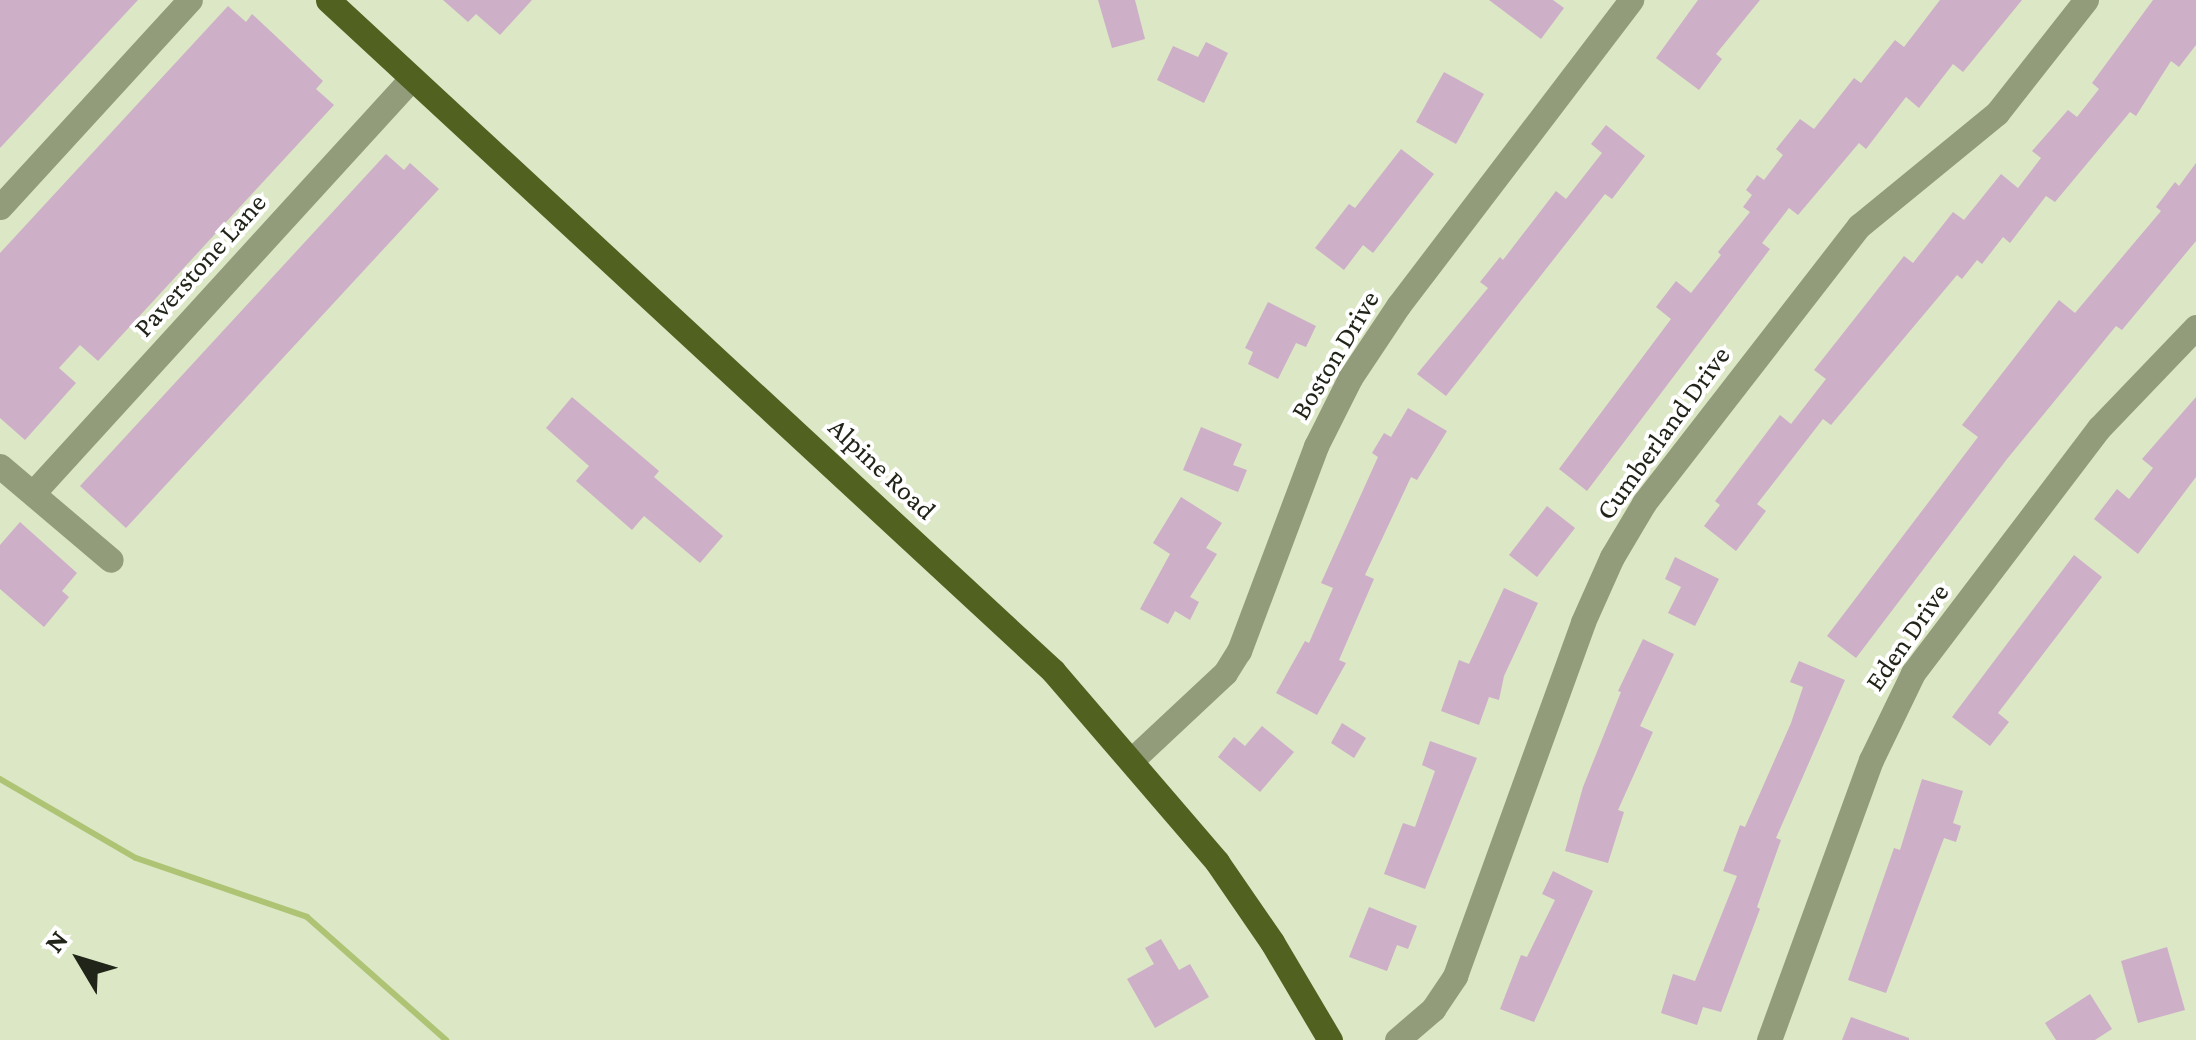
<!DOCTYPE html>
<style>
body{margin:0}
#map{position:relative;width:2196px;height:1040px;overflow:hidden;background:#dce7c5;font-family:"Crimson Pro",serif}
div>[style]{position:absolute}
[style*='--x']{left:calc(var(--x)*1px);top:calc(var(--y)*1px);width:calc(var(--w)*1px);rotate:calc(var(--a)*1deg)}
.stream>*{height:6px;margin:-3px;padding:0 3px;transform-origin:3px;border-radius:3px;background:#aec474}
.building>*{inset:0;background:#cdafc8}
.minor>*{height:25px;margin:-12.5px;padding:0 12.5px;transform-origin:12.5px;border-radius:12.5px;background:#929c7b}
.major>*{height:25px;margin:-12.5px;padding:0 12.5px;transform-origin:12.5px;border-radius:12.5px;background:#516120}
span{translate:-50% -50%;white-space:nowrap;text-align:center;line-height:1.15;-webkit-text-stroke:8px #fff;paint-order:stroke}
.street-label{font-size:28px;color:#212418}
.north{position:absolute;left:30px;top:910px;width:100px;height:100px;-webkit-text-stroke:8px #fff;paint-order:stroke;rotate:308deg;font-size:28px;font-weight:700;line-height:40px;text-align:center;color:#212418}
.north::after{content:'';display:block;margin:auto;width:35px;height:45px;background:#212418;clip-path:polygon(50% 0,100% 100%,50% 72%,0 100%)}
</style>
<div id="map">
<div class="stream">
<div style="--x:0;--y:779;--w:157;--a:30.2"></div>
<div style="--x:136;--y:858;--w:181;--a:19"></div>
<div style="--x:307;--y:917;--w:186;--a:41.5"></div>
</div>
<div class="building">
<div style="clip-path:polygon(0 0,138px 0,0 148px)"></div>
<div style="clip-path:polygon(443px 0,532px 0,500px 35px,476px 14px,468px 22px)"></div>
<div style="clip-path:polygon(1098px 0,1135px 0,1145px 39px,1112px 48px)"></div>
<div style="clip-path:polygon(1489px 0,1553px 0,1564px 8px,1541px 39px)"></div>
<div style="clip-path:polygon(1698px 0,1760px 0,1716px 54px,1722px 59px,1699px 90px,1656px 58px)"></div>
<div style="clip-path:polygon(1940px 0,2022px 0,1963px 72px,1953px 64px,1919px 108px,1906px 97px,1866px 149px,1859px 143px,1798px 215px,1789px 208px,1762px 243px,1770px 249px,1587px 491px,1559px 469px,1671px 319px,1656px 307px,1676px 281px,1691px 293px,1721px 255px,1718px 252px,1750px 212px,1743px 207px,1752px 195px,1746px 190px,1757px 175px,1764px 180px,1783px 155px,1776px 149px,1800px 119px,1814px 129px,1854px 78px,1861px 83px,1895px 40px,1904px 47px)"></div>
<div style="clip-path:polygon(2153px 0,2196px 0,2196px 45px,2179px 67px,2171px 61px,2136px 116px,2130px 112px,2055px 202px,2046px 196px,2010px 243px,2003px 237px,1982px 264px,1977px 260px,1962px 279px,1957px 275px,1831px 425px,1823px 419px,1757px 504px,1766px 511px,1736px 551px,1704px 526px,1720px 505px,1715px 501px,1780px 415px,1791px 424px,1826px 379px,1814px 370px,1904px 256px,1913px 263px,1953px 212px,1964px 220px,2001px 174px,2018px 188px,2041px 158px,2032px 151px,2068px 110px,2077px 117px,2099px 89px,2092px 83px)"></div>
<div style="clip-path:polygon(228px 6px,246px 22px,252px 14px,281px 41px,323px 81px,316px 89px,334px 105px,98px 361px,80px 345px,59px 368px,76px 383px,25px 440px,0 418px,0 253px)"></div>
<div style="clip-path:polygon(1206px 42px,1228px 53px,1204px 103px,1157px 80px,1173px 46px,1198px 57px)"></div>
<div style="clip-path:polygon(1444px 72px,1484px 94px,1456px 144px,1416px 122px)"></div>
<div style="clip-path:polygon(1606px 125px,1645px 156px,1612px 199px,1605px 194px,1446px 396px,1417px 374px,1488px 288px,1480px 282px,1500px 257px,1503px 260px,1556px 191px,1566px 199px,1602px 153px,1591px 144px)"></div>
<div style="clip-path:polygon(1401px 149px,1434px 174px,1373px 253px,1363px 245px,1344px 270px,1315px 248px,1349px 204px,1355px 208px)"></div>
<div style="clip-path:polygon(386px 154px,404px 170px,410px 163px,439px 189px,126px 528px,80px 486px)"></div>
<div style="clip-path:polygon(2196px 163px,2196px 241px,2122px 330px,2116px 326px,2007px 459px,1856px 658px,1827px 636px,1978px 437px,1962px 425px,2059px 300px,2075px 313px,2161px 211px,2156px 207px,2175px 182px,2179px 186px)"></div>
<div style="clip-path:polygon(1268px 302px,1316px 326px,1306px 347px,1296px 343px,1278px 379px,1248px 364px,1253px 352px,1245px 348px)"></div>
<div style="clip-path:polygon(572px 397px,659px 471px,654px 477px,723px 536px,700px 563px,644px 516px,632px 530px,576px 481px,589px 466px,546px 428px)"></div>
<div style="clip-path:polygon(2196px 397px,2196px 477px,2138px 554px,2094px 519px,2117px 489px,2129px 499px,2153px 468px,2142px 459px)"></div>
<div style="clip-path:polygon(1408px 408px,1447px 431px,1417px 480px,1411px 477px,1365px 575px,1374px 579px,1339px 660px,1346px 663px,1317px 715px,1276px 693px,1305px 641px,1309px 643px,1333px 588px,1321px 583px,1378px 457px,1372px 453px,1384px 433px,1391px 437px)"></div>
<div style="clip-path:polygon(1201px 427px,1242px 444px,1233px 465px,1247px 470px,1238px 492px,1183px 470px)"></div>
<div style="clip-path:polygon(1181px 497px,1222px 523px,1206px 548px,1217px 554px,1190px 597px,1199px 602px,1190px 620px,1175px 611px,1168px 624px,1140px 609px,1170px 554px,1153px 543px)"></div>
<div style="clip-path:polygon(1547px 506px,1575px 528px,1537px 577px,1509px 555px)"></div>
<div style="clip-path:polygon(20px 522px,77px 573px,62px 591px,69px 597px,44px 627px,0 589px,0 545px)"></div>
<div style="clip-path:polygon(2074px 555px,2102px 577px,1998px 713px,2009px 722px,1990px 746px,1952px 717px)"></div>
<div style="clip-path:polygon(1675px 557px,1719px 579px,1695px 626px,1668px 613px,1681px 587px,1665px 579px)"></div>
<div style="clip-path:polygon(1504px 588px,1538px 603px,1504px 676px,1499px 700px,1489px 697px,1479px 725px,1441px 711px,1459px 660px,1469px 664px)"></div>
<div style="clip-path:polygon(1643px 639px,1674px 654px,1640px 726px,1653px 732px,1618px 810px,1624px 812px,1608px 863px,1565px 851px,1583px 787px,1621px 692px,1618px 691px)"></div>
<div style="clip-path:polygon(1799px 661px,1845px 680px,1776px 838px,1781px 840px,1757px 907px,1760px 909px,1721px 1012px,1703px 1007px,1697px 1025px,1661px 1013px,1673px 974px,1695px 981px,1737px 876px,1723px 871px,1740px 825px,1745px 827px,1791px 723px,1803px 687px,1790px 682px)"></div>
<div style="clip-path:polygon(1342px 723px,1366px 738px,1354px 758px,1331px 743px)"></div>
<div style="clip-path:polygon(1262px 726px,1294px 752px,1260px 792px,1218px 757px,1234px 737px,1245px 746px)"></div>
<div style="clip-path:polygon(1430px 741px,1477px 758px,1425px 889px,1384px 874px,1403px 823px,1415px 827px,1435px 771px,1422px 765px)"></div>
<div style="clip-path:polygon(1922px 779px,1963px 791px,1953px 823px,1961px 826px,1956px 842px,1944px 838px,1886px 993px,1848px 980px,1894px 848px,1900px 850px)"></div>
<div style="clip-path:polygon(1553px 871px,1593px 891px,1534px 1022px,1500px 1009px,1521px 955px,1527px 957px,1555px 900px,1542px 894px)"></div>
<div style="clip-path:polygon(1369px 907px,1417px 926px,1408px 949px,1397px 945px,1387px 971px,1349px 957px)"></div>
<div style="clip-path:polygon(1161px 939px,1179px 970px,1190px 964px,1209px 997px,1155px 1028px,1127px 979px,1154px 964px,1145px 948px)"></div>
<div style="clip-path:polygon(2167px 947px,2185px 1010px,2138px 1023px,2121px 961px)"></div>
<div style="clip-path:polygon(2090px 994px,2112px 1029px,2095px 1040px,2056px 1040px,2045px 1023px)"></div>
<div style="clip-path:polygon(1851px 1017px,1909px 1038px,1909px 1040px,1842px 1040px)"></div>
</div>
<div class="minor">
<div style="--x:0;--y:207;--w:281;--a:-47.5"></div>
<div style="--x:0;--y:466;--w:145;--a:40.3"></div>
<div style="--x:33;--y:493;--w:562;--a:-47.6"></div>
<div style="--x:1133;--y:759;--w:126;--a:-43.1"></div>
<div style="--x:1225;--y:673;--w:26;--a:-58"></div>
<div style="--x:1239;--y:651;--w:219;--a:-69.4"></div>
<div style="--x:1316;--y:446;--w:76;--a:-63.4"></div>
<div style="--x:1350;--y:378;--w:87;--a:-56.3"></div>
<div style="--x:1398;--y:306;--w:385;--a:-52.7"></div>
<div style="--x:1397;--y:1040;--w:48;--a:-40.7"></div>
<div style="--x:1433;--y:1009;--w:40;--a:-56"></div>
<div style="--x:1455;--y:976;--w:376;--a:-70.1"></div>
<div style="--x:1583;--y:622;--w:71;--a:-66"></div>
<div style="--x:1612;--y:557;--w:63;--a:-59.3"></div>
<div style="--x:1644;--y:503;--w:351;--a:-52.2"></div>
<div style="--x:1859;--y:226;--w:178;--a:-39.3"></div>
<div style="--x:1997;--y:113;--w:144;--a:-51.8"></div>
<div style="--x:1769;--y:1040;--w:298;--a:-70"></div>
<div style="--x:1871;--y:760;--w:97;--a:-64.2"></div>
<div style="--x:1913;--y:673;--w:308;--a:-52.8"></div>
<div style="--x:2099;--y:428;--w:140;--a:-46.2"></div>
</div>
<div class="major">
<div style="--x:328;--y:0;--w:988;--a:42.78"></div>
<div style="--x:1053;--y:671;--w:252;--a:49.3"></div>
<div style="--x:1217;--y:862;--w:97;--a:55.5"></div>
<div style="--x:1272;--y:942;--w:114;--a:59.4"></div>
</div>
<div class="street-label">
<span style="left:200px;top:265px;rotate:-48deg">Paverstone Lane</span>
<span style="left:1335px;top:355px;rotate:-59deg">Boston Drive</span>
<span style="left:1663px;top:433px;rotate:-54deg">Cumberland Drive</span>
<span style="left:882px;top:469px;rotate:43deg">Alpine Road</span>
<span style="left:1907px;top:637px;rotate:-55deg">Eden Drive</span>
</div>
<div class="north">N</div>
</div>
